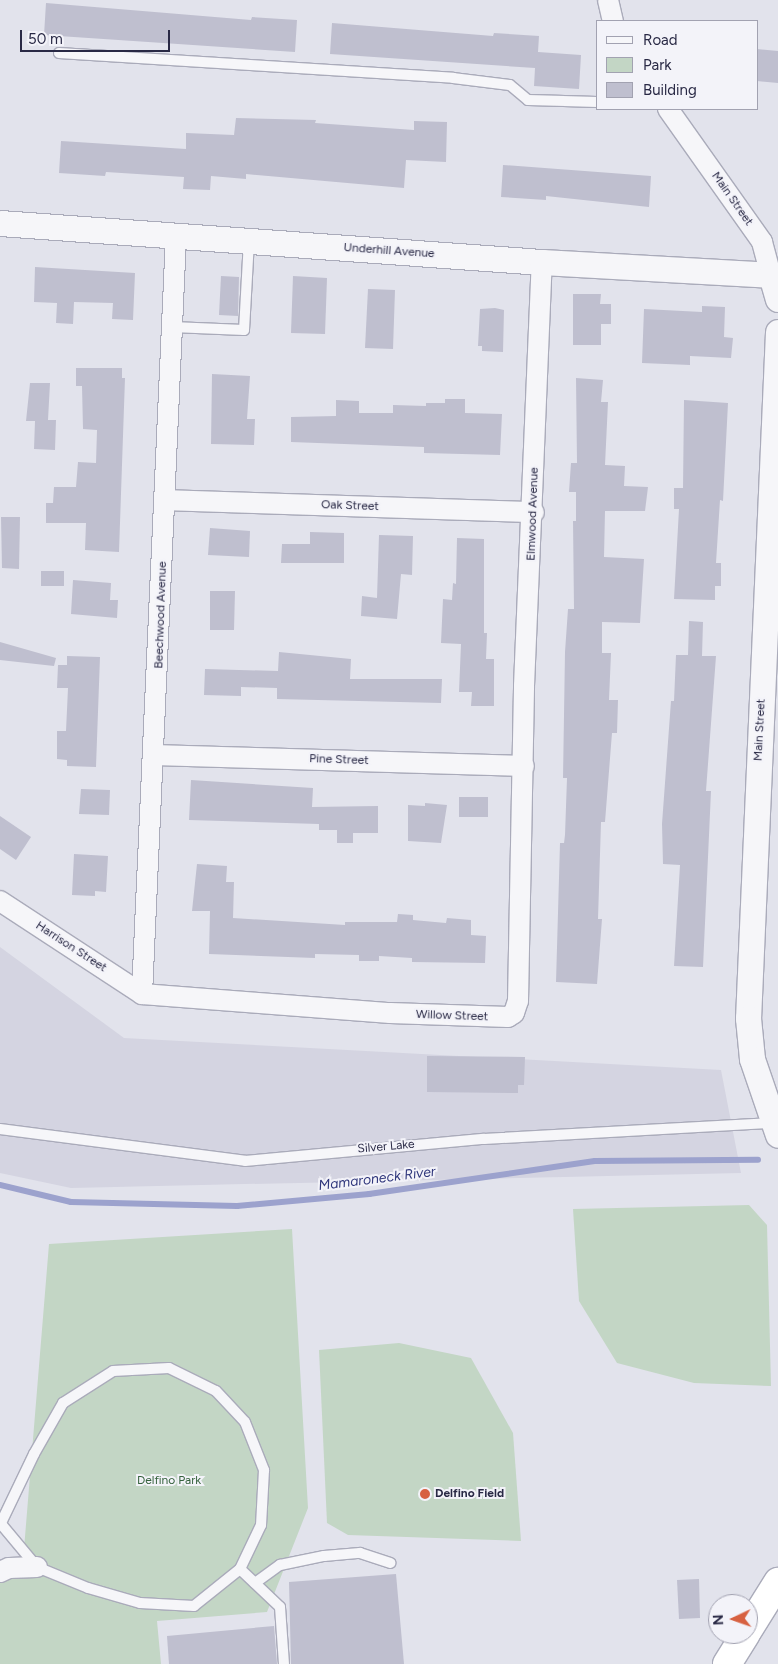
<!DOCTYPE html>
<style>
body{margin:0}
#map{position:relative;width:778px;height:1664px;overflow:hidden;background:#e2e3ec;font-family:Figtree,sans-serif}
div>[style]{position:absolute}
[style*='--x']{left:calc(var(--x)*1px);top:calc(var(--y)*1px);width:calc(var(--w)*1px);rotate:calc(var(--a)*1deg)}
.built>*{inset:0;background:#d4d4e1}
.green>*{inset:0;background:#c3d6c5}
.stream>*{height:6px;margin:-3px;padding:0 3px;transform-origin:3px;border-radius:3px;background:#9ca2cd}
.building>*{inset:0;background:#bfbfcf}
.roads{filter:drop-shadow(1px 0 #aaabba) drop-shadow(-1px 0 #aaabba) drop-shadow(0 1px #aaabba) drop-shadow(0 -1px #aaabba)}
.service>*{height:10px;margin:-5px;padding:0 5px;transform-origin:5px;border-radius:5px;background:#f6f6f9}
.minor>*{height:20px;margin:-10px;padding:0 10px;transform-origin:10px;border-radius:10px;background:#f6f6f9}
.tertiary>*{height:25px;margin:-12.5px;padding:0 12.5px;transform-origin:12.5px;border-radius:12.5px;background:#f6f6f9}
.motorway>*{height:28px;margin:-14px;padding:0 14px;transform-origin:14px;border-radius:14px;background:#fff}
.dots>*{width:14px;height:14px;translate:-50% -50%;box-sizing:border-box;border:2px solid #f3f3f9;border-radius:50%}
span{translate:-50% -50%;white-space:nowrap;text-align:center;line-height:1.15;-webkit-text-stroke:4px #f3f3f9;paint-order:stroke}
.street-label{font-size:12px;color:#292945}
.park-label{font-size:12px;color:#35623d}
.poi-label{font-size:12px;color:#292945;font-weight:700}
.left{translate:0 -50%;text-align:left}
.water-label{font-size:14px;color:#30377c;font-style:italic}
.legend{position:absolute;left:596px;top:20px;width:162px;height:90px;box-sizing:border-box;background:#f3f3f9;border:1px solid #a2a2b1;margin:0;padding:6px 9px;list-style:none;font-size:15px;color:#292945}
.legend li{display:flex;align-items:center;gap:10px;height:25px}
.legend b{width:25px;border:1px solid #a2a2b1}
.north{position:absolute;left:708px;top:1594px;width:50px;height:50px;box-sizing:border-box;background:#f3f3f9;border:1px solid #a2a2b1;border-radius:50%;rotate:267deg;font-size:14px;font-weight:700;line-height:20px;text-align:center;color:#292945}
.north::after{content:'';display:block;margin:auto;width:18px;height:22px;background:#d76141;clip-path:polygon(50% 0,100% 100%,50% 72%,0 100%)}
.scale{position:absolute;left:20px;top:30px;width:150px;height:22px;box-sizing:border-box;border:2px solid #292945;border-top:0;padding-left:6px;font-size:15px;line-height:18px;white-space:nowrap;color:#292945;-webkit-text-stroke:4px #f3f3f9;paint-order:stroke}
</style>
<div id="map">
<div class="built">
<div style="clip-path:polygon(0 947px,124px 1038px,721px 1070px,741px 1173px,71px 1188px,0 1173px)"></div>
</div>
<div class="green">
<div style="clip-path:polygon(749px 1205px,767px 1225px,771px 1386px,694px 1383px,617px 1363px,579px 1301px,573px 1209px)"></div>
<div style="clip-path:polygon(292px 1229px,308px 1508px,267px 1612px,157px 1621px,161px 1664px,0 1664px,0 1581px,23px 1561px,49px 1244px)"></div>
<div style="clip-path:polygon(399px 1343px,471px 1358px,513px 1433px,521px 1541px,348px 1535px,327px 1523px,319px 1350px)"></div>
</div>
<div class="stream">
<div style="--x:0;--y:1185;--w:73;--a:13.5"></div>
<div style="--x:71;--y:1202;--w:166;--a:1.4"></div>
<div style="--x:237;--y:1206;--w:133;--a:-5.2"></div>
<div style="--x:369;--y:1194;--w:228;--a:-8.3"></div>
<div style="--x:595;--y:1161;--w:163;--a:-0.4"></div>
</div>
<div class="building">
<div style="clip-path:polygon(46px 3px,251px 20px,252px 17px,297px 20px,295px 52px,44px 35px)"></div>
<div style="clip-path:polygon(332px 23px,493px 36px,494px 33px,539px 36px,538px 52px,581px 55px,579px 89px,534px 86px,535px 68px,330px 54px)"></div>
<div style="clip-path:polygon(757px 49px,778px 51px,778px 83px,757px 81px)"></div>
<div style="clip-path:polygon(236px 118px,316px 120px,315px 123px,414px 130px,414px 121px,447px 122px,446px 162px,406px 160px,404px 188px,246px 174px,246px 179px,211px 176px,210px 190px,183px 189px,184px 177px,106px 172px,105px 176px,59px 173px,61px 141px,186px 149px,186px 133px,234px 135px)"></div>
<div style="clip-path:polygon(503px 165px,651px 176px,649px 207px,546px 196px,546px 200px,501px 197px)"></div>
<div style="clip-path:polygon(35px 267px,135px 273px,133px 320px,112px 319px,113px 303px,74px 302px,73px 324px,56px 323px,57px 303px,34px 302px)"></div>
<div style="clip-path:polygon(221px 276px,239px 277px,238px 316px,219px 315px)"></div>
<div style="clip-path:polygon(293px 276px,327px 278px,325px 334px,291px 333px)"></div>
<div style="clip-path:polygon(368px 289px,395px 290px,393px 349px,365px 348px)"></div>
<div style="clip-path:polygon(573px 294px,601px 294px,600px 304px,611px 304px,611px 324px,601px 324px,601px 345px,573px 345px)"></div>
<div style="clip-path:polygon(702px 306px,725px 307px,724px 337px,733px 338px,731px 358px,690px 356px,690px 365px,642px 363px,644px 309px,702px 312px)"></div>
<div style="clip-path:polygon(495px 308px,504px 310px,503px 352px,482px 351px,482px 346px,478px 346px,480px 309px)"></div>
<div style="clip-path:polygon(76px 368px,122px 368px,122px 378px,125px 378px,119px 552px,85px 550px,86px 523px,46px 523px,46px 503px,53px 503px,54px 487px,76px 487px,78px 462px,96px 463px,97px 430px,83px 429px,82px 386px,76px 386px)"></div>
<div style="clip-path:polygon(212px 374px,250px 376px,247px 419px,255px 419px,254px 445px,211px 444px)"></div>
<div style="clip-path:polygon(576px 378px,603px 380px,601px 402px,608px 402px,605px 465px,625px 466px,624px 486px,648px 487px,645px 511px,605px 511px,604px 557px,644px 559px,640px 623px,602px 622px,602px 653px,611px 653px,609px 700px,618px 700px,617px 733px,612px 733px,605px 822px,601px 822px,598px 919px,602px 919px,597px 984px,556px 982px,560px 843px,564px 843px,565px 835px,567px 778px,563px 778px,565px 652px,568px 609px,574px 609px,573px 521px,576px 521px,576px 492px,569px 492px,571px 463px,577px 463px)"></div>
<div style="clip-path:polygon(30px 383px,50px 383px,48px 420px,56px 420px,55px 450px,34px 449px,35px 421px,26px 421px)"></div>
<div style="clip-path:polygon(445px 399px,465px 399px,465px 413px,502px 414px,500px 455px,424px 453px,424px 447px,291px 442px,291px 417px,336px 416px,336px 400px,359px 401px,359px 413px,393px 413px,393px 405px,426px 406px,426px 403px,445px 403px)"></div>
<div style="clip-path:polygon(684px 400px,728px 403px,723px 501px,720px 500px,716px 563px,721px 563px,721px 586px,715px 586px,715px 600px,674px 599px,679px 509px,674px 509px,674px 488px,683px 488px)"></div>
<div style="clip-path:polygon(1px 517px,20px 517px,19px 569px,2px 568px)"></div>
<div style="clip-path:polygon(210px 528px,250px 531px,249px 557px,208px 555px)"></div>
<div style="clip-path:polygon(310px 532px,344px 533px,344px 563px,281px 563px,282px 544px,310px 544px)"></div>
<div style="clip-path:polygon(379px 535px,413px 536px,412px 575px,401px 574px,397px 619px,361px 616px,362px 596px,377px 598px)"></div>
<div style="clip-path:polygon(457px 538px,484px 539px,484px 633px,487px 633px,486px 659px,494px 659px,494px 706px,471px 706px,472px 692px,459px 692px,461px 644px,441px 643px,443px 599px,452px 600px,453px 583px,456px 584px)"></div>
<div style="clip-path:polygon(41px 571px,64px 571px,64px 586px,41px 586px)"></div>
<div style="clip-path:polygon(73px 580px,111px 583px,110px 600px,118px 600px,117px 618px,71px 614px)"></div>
<div style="clip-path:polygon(210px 591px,235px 591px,234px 630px,210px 630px)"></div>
<div style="clip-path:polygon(689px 621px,703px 622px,702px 656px,716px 656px,706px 791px,711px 791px,703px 967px,674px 966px,680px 865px,663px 864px,662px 824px,671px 701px,674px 701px,676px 655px,688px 655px)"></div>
<div style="clip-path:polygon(0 642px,56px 658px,54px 666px,0 660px)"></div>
<div style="clip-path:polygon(279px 652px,351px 659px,350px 679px,442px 679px,441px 703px,277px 699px,277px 688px,241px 687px,241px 696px,204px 695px,205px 669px,278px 671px)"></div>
<div style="clip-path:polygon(67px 656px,100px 657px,96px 767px,67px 766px,67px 760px,57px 759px,57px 731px,66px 731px,68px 688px,57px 688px,58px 665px,67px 665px)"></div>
<div style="clip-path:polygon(191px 780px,313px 788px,312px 807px,378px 806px,378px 833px,353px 833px,353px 843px,337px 843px,337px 830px,319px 830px,319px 824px,189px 820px)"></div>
<div style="clip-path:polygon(81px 789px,110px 790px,109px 815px,79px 814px)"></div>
<div style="clip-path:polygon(459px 797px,488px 797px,488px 817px,459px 817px)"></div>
<div style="clip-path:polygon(425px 803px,447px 805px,441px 843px,408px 841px,408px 805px,425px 806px)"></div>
<div style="clip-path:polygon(0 816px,31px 837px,16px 860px,0 849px)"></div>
<div style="clip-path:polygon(74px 854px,108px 856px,106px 892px,95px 891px,95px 896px,72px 895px)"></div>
<div style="clip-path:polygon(197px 864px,227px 866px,226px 882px,234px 882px,233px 918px,345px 925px,345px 922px,397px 922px,398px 914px,413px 915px,413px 920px,446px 923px,447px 918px,471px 920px,471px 935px,486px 936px,485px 963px,412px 962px,412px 958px,379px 956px,379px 961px,359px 961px,359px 955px,315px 954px,315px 958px,209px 954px,210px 911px,192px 911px)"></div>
<div style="clip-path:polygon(427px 1056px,525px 1057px,524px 1085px,518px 1085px,518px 1093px,427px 1092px)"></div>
<div style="clip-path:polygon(396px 1574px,404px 1664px,291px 1664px,289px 1582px)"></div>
<div style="clip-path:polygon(699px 1579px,700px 1618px,679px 1619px,677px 1580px)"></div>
<div style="clip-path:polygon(274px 1626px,277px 1664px,169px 1664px,167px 1636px)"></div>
</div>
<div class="roads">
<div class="service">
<div style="--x:59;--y:53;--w:395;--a:3.6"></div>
<div style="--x:453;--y:78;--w:57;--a:7"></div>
<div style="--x:510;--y:85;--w:23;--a:40"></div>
<div style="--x:528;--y:100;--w:69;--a:1.7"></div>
<div style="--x:172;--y:327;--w:72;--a:2.4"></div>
<div style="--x:244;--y:330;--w:89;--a:-86.8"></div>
<div style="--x:0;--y:1129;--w:247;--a:7.4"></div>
<div style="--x:245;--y:1161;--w:240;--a:-5.3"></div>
<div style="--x:484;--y:1139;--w:289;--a:-3.2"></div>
<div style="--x:0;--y:1525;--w:79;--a:-64.4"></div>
<div style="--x:34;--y:1454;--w:59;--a:-60.4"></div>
<div style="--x:63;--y:1403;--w:59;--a:-32.6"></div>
<div style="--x:113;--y:1371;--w:56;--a:-3.1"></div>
<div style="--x:169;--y:1368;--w:52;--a:26.1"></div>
<div style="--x:216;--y:1391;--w:42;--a:46.9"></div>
<div style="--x:245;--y:1422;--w:52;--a:68.4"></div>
<div style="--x:264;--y:1470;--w:55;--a:93.1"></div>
<div style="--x:261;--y:1525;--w:49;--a:115.5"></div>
<div style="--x:240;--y:1569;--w:59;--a:141.2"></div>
<div style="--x:194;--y:1606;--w:54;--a:-176.8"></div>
<div style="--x:140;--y:1603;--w:54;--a:-163.9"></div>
<div style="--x:88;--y:1588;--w:55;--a:-157.6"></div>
<div style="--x:37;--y:1567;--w:56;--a:-129.9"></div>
<div style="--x:240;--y:1569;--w:55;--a:43.5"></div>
<div style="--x:280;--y:1607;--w:57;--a:86"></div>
<div style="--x:255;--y:1583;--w:31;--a:-36"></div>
<div style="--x:280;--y:1565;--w:45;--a:-11.6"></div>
<div style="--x:324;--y:1556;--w:36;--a:-5"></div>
<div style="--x:360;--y:1553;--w:32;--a:18"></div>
</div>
<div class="minor">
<div style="--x:608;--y:0;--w:22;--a:77"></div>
<div style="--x:668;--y:109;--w:163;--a:54.7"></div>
<div style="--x:762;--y:242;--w:34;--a:75"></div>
<div style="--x:165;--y:500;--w:369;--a:1.9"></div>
<div style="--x:155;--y:755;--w:369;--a:1.7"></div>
<div style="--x:0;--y:901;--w:170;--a:33.2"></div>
<div style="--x:142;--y:994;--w:249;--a:4.4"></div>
<div style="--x:390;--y:1013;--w:118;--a:1.9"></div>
<div style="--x:508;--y:1017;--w:7;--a:-34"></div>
<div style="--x:514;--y:1013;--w:13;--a:-72"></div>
<div style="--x:518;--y:1001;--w:315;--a:-88.9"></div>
<div style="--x:524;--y:686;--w:424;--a:-87.6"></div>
<div style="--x:142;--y:994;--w:759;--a:-87.43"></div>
<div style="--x:0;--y:1572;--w:10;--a:-24"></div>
<div style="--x:9;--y:1568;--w:28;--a:-2"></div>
</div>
<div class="tertiary">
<div style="--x:0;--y:223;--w:543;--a:4.12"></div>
<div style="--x:542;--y:262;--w:236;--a:3.2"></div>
<div style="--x:771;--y:275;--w:25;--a:74"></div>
<div style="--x:778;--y:332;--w:687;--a:92.5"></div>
<div style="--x:748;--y:1018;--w:41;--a:84.4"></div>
<div style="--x:752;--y:1059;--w:80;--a:71.1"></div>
</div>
<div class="motorway">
<div style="--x:748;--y:1630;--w:57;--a:-58"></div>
<div style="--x:727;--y:1664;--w:36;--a:-58"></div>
</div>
</div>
<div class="dots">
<div style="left:425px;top:1494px;background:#d76141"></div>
</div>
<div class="street-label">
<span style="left:732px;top:199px;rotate:55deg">Main Street</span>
<span style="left:389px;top:251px;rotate:4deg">Underhill Avenue</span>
<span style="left:350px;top:506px;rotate:2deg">Oak Street</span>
<span style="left:533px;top:514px;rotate:-88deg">Elmwood Avenue</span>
<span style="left:161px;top:615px;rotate:-88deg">Beechwood Avenue</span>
<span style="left:760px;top:730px;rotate:-87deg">Main Street</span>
<span style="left:339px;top:760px;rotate:2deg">Pine Street</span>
<span style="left:71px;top:947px;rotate:33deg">Harrison Street</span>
<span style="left:452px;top:1016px;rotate:2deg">Willow Street</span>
<span style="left:386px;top:1147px;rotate:-5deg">Silver Lake</span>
</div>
<div class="park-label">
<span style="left:169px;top:1481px">Delfino Park</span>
</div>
<div class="poi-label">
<span class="left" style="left:435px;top:1494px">Delfino Field</span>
</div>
<div class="water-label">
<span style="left:377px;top:1179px;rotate:-7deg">Mamaroneck River</span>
</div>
<ul class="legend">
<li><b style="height:6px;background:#f6f6f9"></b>Road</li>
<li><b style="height:14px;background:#c3d6c5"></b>Park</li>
<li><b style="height:14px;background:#bfbfcf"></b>Building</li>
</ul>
<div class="north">N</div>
<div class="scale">50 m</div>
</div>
